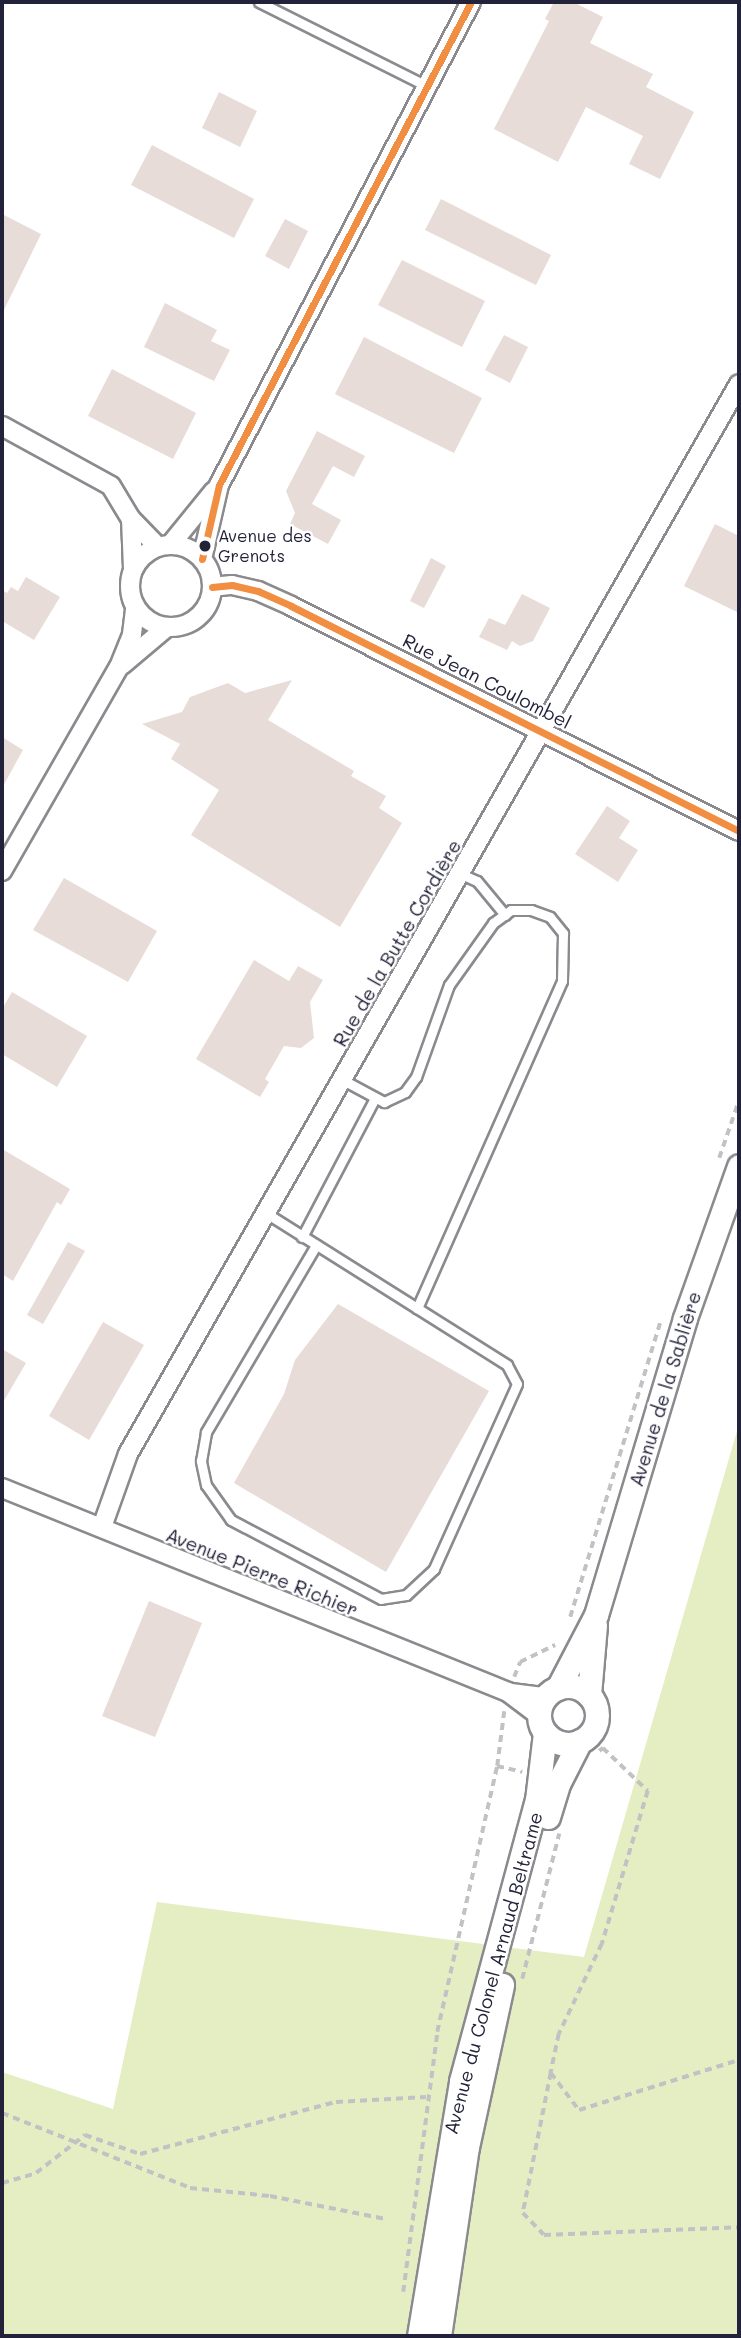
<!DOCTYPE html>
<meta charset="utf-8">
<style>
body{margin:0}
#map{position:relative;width:741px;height:2338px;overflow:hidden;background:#fff;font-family:Mali,sans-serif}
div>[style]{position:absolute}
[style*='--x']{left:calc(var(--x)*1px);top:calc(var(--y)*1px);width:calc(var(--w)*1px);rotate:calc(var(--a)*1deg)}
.green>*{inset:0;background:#e5edc3}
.building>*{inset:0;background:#e7dcd8}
.path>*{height:3.5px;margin-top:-1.75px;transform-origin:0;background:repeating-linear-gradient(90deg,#c2c2c4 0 7px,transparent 0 12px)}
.roads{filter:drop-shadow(2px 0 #8a8a8f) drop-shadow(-2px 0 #8a8a8f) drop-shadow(0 2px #8a8a8f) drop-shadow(0 -2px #8a8a8f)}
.service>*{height:9px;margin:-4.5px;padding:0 4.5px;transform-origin:4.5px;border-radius:4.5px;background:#fff}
.minor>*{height:18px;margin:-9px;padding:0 9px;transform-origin:9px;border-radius:9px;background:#fff}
.minor>.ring{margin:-9px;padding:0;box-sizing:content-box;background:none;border:18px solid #fff;border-radius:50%}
.secondary>*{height:23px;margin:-11.5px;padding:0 11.5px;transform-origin:11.5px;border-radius:11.5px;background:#fff}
.secondary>.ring{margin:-11.5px;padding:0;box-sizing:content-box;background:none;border:23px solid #fff;border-radius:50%}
.bus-1>*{height:7px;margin:-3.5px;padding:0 3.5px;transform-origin:3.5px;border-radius:3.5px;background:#f28e42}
.dots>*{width:19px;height:19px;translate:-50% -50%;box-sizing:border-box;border:4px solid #fff;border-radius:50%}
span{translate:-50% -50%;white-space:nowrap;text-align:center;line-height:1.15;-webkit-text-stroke:5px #fff;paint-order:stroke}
.bus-label{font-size:17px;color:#22223b}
.left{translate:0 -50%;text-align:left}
.street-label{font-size:19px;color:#22223b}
.frame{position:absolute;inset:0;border:4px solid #22223b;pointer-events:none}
</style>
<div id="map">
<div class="green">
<div style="clip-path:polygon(739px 1424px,739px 2336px,2px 2336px,2px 2072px,113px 2109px,157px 1902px,584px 1957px)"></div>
</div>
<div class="building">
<div style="clip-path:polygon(554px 2px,573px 2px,603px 17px,590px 43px,653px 74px,646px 87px,694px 112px,660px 179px,629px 164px,643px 136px,586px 107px,558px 162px,494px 129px,549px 21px,545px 19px)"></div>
<div style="clip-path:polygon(219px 92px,257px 111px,240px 147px,202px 128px)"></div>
<div style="clip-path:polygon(152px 145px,254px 199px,234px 238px,131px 185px)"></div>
<div style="clip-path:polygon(441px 199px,551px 255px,536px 285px,425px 230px)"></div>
<div style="clip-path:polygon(2px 214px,41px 234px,2px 314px)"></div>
<div style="clip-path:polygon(285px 219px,308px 231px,289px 269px,265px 256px)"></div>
<div style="clip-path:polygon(402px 260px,485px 301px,462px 347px,378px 305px)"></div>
<div style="clip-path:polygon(165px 303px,217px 330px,211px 341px,230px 350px,214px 381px,144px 347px)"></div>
<div style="clip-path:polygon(504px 335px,528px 347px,510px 383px,485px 370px)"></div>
<div style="clip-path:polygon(364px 337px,482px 398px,454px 453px,335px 394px)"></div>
<div style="clip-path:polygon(112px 369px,196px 413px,173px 459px,88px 416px)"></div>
<div style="clip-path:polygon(317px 431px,365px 456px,354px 477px,333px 466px,312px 504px,341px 520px,328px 544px,290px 524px,295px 513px,286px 491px)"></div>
<div style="clip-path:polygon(715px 524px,739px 536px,739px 613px,684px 586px)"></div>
<div style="clip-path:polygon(431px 558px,446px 566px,424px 608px,410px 601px)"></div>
<div style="clip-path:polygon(26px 577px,60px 597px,34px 640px,2px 621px,2px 590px,7px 593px,11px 587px,18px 591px)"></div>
<div style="clip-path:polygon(522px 594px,550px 608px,533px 641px,520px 646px,512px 641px,507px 650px,479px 637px,489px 618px,505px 625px)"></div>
<div style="clip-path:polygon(292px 680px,268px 720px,354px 771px,351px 776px,386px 796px,379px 808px,402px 823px,340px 927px,191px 835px,219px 790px,171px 759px,180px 744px,142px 724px,182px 712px,190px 697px,228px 683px,245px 693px)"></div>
<div style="clip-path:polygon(2px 737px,23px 750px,2px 788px)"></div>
<div style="clip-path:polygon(607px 806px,630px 821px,619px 838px,638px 850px,618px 882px,575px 854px)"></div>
<div style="clip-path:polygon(64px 878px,157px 931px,128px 982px,33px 930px)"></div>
<div style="clip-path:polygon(254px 960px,289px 981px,298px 966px,323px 980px,310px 1002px,314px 1038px,301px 1048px,284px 1046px,265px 1079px,269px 1082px,260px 1097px,196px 1059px)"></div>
<div style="clip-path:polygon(12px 992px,87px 1036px,57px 1087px,2px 1054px,2px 1009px)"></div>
<div style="clip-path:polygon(2px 1149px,70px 1189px,61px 1205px,57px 1202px,13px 1281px,2px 1274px)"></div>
<div style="clip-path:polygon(68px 1242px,85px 1251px,43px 1324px,27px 1315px)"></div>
<div style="clip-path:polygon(338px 1304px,489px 1391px,386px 1572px,234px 1483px,284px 1394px,295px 1360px)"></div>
<div style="clip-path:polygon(103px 1322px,144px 1345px,89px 1440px,49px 1416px)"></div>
<div style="clip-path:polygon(2px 1349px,26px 1363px,2px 1404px)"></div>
<div style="clip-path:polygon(149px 1601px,202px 1623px,155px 1737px,102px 1716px)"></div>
</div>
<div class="path">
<div style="--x:719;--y:1158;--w:61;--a:-71"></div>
<div style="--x:570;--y:1617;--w:311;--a:-73"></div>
<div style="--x:514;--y:1677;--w:16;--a:-68"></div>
<div style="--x:520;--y:1662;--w:39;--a:-26"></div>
<div style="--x:599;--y:1751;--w:5;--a:-37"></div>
<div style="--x:603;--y:1748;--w:62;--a:43.7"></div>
<div style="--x:648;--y:1791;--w:160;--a:106.7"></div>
<div style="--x:602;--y:1944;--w:100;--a:115.5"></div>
<div style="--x:559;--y:2034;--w:40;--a:102"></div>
<div style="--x:551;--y:2073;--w:46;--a:52.9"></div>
<div style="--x:579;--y:2110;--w:168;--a:-17.4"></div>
<div style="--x:497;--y:1766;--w:26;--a:13"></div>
<div style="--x:522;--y:1979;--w:150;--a:-75.7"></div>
<div style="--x:551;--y:2073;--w:143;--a:101.3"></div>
<div style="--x:523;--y:2213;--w:30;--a:46"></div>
<div style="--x:544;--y:2235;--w:195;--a:-2.3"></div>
<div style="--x:2;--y:2113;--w:202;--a:21.7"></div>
<div style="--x:190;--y:2188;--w:80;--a:5.7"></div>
<div style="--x:270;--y:2196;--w:118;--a:11.2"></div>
<div style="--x:2;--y:2183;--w:35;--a:-16"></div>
<div style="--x:36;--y:2173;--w:62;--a:-37.8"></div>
<div style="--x:85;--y:2135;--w:58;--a:19.1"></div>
<div style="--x:140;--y:2154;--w:203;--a:-14.9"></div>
<div style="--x:336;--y:2102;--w:90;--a:-3.2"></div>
<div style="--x:403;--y:2292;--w:262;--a:-82.5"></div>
<div style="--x:437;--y:2032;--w:273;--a:-77.3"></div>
<div style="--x:497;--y:1766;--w:55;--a:-82.7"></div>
</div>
<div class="roads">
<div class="service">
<div style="--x:259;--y:2;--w:188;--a:26.6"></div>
<div style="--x:461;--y:874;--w:17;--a:24"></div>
<div style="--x:477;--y:881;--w:44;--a:50.5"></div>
<div style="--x:343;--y:1080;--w:47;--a:28.2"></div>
<div style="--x:384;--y:1102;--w:23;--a:-25"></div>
<div style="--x:405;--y:1092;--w:19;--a:-54"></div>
<div style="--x:416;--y:1077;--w:98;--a:-70.3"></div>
<div style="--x:449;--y:985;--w:76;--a:-54.6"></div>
<div style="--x:493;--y:923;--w:22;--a:-36"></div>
<div style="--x:511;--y:910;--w:20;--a:0"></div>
<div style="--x:531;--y:910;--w:20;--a:20"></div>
<div style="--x:550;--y:917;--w:21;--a:51"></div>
<div style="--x:563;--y:933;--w:48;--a:91.2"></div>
<div style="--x:562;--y:981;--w:358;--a:113.9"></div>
<div style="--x:266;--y:1213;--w:285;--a:32.2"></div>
<div style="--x:507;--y:1365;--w:21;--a:62"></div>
<div style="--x:517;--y:1384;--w:203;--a:114.2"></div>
<div style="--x:434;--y:1569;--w:38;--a:137"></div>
<div style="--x:406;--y:1595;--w:25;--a:171"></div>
<div style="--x:381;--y:1599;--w:170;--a:-152.2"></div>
<div style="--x:231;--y:1520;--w:43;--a:-125.5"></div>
<div style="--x:206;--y:1485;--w:25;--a:-102"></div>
<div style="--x:201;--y:1461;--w:29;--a:-80"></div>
<div style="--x:206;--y:1432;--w:217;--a:-59.5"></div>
<div style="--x:302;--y:1237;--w:157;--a:-62.3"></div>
</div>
<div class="minor">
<div style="--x:2;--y:426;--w:124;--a:28.8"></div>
<div style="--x:111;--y:486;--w:39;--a:59"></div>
<div style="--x:131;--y:519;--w:37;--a:46"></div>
<div style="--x:131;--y:519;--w:49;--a:87.7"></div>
<div style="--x:171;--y:544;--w:68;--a:-50.9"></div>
<div class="ring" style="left:130px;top:545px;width:64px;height:64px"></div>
<div style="--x:202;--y:559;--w:76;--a:-77.1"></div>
<div style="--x:219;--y:485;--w:545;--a:-62.45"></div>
<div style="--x:212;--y:587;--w:20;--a:-6"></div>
<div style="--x:232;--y:585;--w:27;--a:13"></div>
<div style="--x:258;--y:591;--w:36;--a:24"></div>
<div style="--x:291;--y:606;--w:501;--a:26.67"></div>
<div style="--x:122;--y:665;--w:59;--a:-40.2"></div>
<div style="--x:2;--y:871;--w:235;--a:-60.2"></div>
<div style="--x:119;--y:667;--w:35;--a:-68"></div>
<div style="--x:132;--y:634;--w:26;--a:-83"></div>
<div style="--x:2;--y:1488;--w:546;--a:21.96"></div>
<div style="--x:508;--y:1692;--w:39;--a:37"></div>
<div style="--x:102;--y:1527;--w:77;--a:-70.4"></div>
<div style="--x:128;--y:1454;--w:1232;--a:-60.27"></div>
<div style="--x:511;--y:1693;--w:34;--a:7"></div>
</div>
<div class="secondary">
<div class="ring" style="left:539px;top:1686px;width:35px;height:35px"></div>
<div style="--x:558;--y:1688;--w:82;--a:-62.5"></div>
<div style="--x:596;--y:1615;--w:310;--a:-73.3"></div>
<div style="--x:685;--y:1318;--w:161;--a:-70.4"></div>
<div style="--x:589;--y:1695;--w:70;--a:-85.1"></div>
<div style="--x:548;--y:1817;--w:37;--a:-73"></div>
<div style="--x:559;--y:1782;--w:46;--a:-62.9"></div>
<div style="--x:419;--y:2336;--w:258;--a:-80.6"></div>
<div style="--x:461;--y:2081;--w:291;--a:-74.9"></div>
<div style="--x:537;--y:1800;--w:67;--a:-83.2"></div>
<div style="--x:439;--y:2336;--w:191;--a:-81.6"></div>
<div style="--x:467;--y:2147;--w:166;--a:-77.8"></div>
</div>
</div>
<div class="bus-1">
<div style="--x:202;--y:559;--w:76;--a:-77.1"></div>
<div style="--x:219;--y:485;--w:545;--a:-62.45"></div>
<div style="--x:212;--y:587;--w:20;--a:-6"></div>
<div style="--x:232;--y:585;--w:27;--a:13"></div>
<div style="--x:258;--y:591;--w:36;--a:24"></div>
<div style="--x:291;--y:606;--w:501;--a:26.67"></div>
</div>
<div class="dots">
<div style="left:205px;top:546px;background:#22223b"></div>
</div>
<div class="bus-label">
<span class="left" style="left:218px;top:546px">Avenue des<br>Grenots</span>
</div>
<div class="street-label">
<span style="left:487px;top:681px;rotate:27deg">Rue Jean Coulombel</span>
<span style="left:397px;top:943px;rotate:-60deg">Rue de la Butte Cordière</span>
<span style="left:665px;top:1389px;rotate:-73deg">Avenue de la Sablière</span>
<span style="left:262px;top:1572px;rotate:22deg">Avenue Pierre Richier</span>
<span style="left:493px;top:1973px;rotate:-75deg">Avenue du Colonel Arnaud Beltrame</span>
</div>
<div class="frame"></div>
</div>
